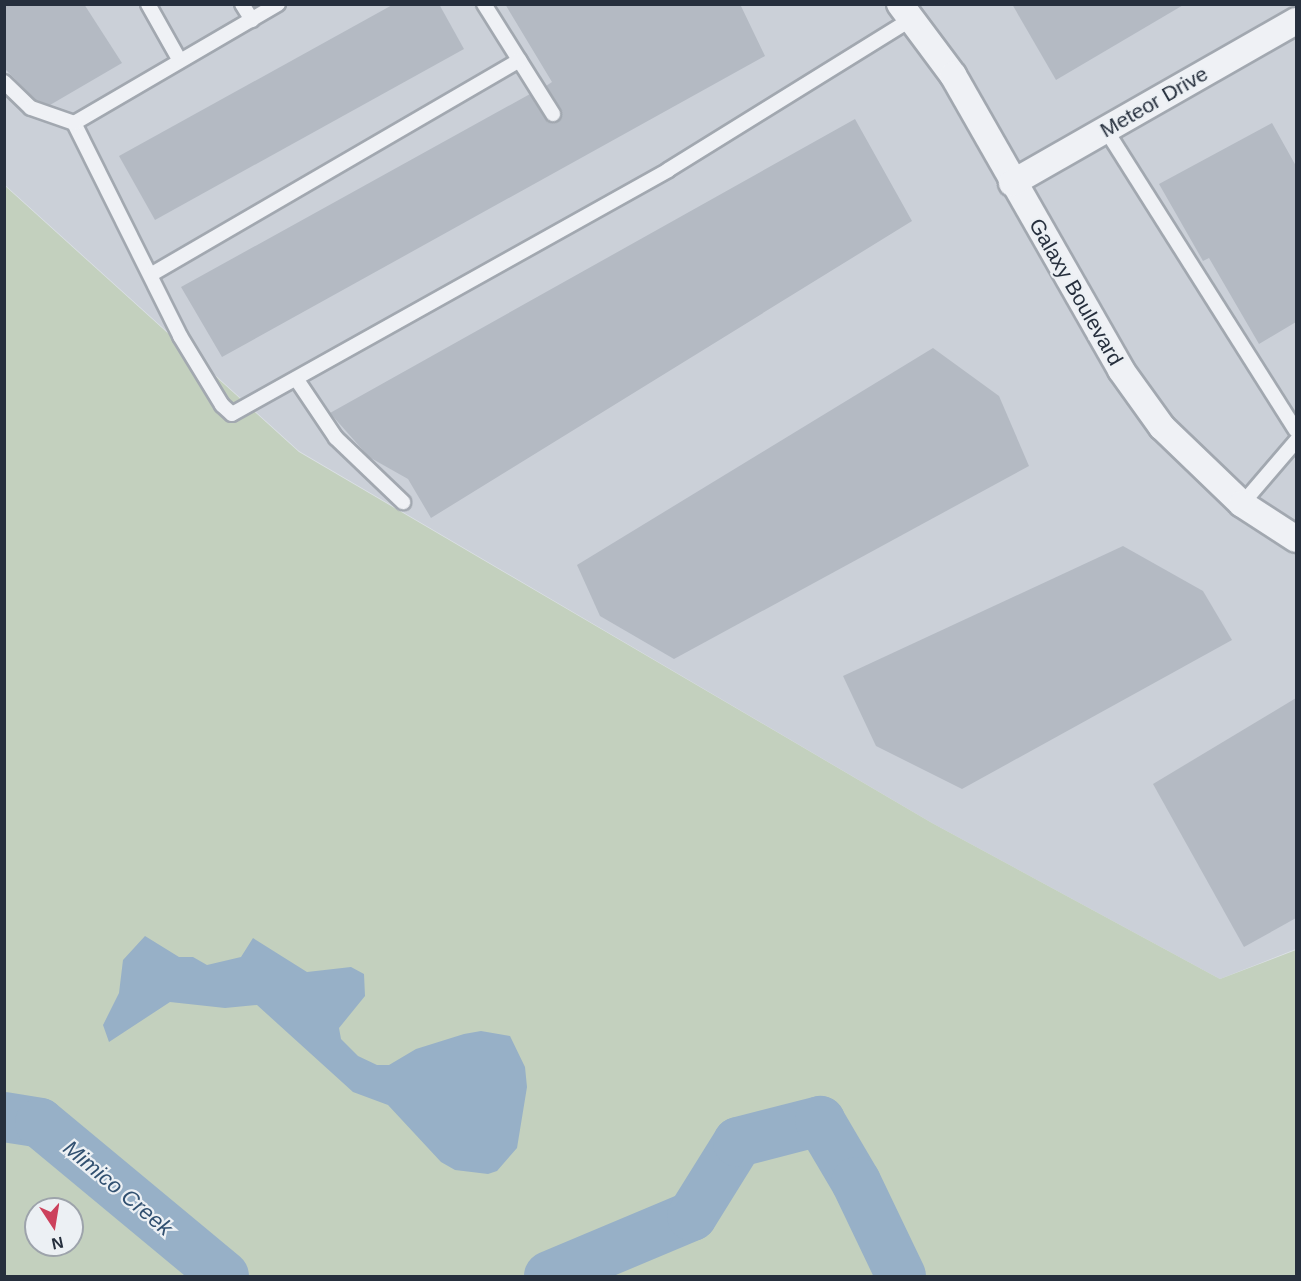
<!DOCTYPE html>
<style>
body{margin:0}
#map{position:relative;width:1301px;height:1281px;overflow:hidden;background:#dce1e6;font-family:Arial,sans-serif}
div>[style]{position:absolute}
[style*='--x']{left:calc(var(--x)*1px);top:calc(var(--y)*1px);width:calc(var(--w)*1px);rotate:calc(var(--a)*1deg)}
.built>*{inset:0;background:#cbd0d8}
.green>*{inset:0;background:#c3d0be}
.water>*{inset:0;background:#97b0c7}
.river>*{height:50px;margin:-25px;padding:0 25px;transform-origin:25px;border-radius:25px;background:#97b0c7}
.building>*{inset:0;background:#b4bac3}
.roads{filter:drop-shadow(2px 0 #a2a8b0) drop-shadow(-2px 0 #a2a8b0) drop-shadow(0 2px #a2a8b0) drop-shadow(0 -2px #a2a8b0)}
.lane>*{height:14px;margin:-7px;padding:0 7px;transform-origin:7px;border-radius:7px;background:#eff1f5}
.street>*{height:26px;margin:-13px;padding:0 13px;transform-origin:13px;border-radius:13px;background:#eff1f5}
span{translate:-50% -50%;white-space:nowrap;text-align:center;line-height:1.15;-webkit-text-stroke:4.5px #ecf0f4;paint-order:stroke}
.street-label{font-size:21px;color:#262f3d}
.water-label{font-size:22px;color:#315070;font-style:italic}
.frame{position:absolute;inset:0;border:6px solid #262f3d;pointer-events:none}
.north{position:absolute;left:24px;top:1197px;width:60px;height:60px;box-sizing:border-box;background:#ecf0f4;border:2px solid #9da3ab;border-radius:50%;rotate:168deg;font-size:16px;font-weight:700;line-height:24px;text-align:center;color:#262f3d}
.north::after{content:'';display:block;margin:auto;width:21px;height:27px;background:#cc415c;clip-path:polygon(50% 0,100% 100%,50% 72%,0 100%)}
</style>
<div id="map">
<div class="built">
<div style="clip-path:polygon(4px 5px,1296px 5px,1296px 949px,1220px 979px,932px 823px,299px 451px,5px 185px)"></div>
</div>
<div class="green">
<div style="clip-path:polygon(evenodd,4px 185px,299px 452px,932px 823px,1220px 979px,1296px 950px,1296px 1276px,5px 1276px,4px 185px,36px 1209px,72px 1209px,72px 1245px,36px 1245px,36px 1209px)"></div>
</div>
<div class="water">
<div style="clip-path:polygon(145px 936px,179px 957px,193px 957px,207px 965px,241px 957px,253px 938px,307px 972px,351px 967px,364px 974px,365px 996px,339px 1028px,341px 1039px,358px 1056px,377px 1065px,389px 1065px,416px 1049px,464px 1034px,481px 1031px,510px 1036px,525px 1067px,527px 1087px,517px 1148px,497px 1171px,488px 1174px,455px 1170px,441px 1162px,388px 1105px,353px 1092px,257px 1005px,225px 1008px,170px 1002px,109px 1042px,103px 1025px,119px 993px,123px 960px)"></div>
</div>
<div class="river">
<div style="--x:4;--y:1117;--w:36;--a:9"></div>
<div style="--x:40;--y:1123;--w:239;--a:39.7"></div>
<div style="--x:549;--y:1276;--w:155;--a:-22.8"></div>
<div style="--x:692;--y:1216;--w:87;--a:-58.1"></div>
<div style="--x:738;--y:1142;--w:85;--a:-14.4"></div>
<div style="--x:820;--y:1121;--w:71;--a:59.5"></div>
<div style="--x:856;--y:1182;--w:104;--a:64.4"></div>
</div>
<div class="building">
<div style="clip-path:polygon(4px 4px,84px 4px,122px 63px,50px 105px,36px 100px,4px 68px)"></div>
<div style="clip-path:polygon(394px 4px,439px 4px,464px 49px,155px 220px,119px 156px)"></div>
<div style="clip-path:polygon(505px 4px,740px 4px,765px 56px,222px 357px,181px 287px,530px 94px,548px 122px,561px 119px,561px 109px,546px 86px,552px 82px)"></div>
<div style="clip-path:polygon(1012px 4px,1185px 4px,1056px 80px)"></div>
<div style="clip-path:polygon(855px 119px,912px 221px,431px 518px,408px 479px,369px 457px,330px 413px)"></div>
<div style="clip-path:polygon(1272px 123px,1296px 166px,1296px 322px,1259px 344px,1209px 258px,1203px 261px,1159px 184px)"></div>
<div style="clip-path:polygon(933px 348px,999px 396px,1029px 466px,674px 659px,600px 616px,577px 565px)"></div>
<div style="clip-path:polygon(1123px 546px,1203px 591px,1232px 640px,962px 789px,876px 746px,843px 676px)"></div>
<div style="clip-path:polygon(1296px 698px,1296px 918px,1244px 947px,1153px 784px)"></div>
</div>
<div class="roads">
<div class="lane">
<div style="--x:148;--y:4;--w:65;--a:60.7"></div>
<div style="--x:242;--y:4;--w:19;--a:58"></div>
<div style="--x:278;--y:4;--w:236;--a:149.7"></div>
<div style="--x:74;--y:123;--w:238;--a:63.5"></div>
<div style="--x:180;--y:336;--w:81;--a:58.7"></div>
<div style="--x:222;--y:405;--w:13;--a:42"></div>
<div style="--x:232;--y:414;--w:500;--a:-29.2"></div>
<div style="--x:668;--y:170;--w:287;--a:-31.8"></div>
<div style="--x:484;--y:4;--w:130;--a:57.9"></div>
<div style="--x:4;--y:82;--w:37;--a:44"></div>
<div style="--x:31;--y:108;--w:46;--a:19.2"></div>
<div style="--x:1106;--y:130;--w:355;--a:57.7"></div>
<div style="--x:152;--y:274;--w:425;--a:-30.2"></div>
<div style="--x:297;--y:380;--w:70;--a:56.1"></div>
<div style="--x:336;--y:438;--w:93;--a:43.7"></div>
<div style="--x:1242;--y:504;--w:83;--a:-49.4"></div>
</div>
<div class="street">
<div style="--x:900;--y:4;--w:89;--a:53.3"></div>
<div style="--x:953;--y:75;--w:339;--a:60.3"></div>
<div style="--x:1121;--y:370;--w:70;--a:54.3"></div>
<div style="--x:1162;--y:427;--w:111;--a:43.9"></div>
<div style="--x:1242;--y:504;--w:64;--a:32.9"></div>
<div style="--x:1012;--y:183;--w:327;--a:-29.7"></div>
</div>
</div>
<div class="street-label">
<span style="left:1154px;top:102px;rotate:-30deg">Meteor Drive</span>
<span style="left:1076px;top:292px;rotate:60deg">Galaxy Boulevard</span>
</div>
<div class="water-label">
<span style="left:118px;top:1188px;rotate:40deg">Mimico Creek</span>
</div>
<div class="frame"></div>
<div class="north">N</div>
</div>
